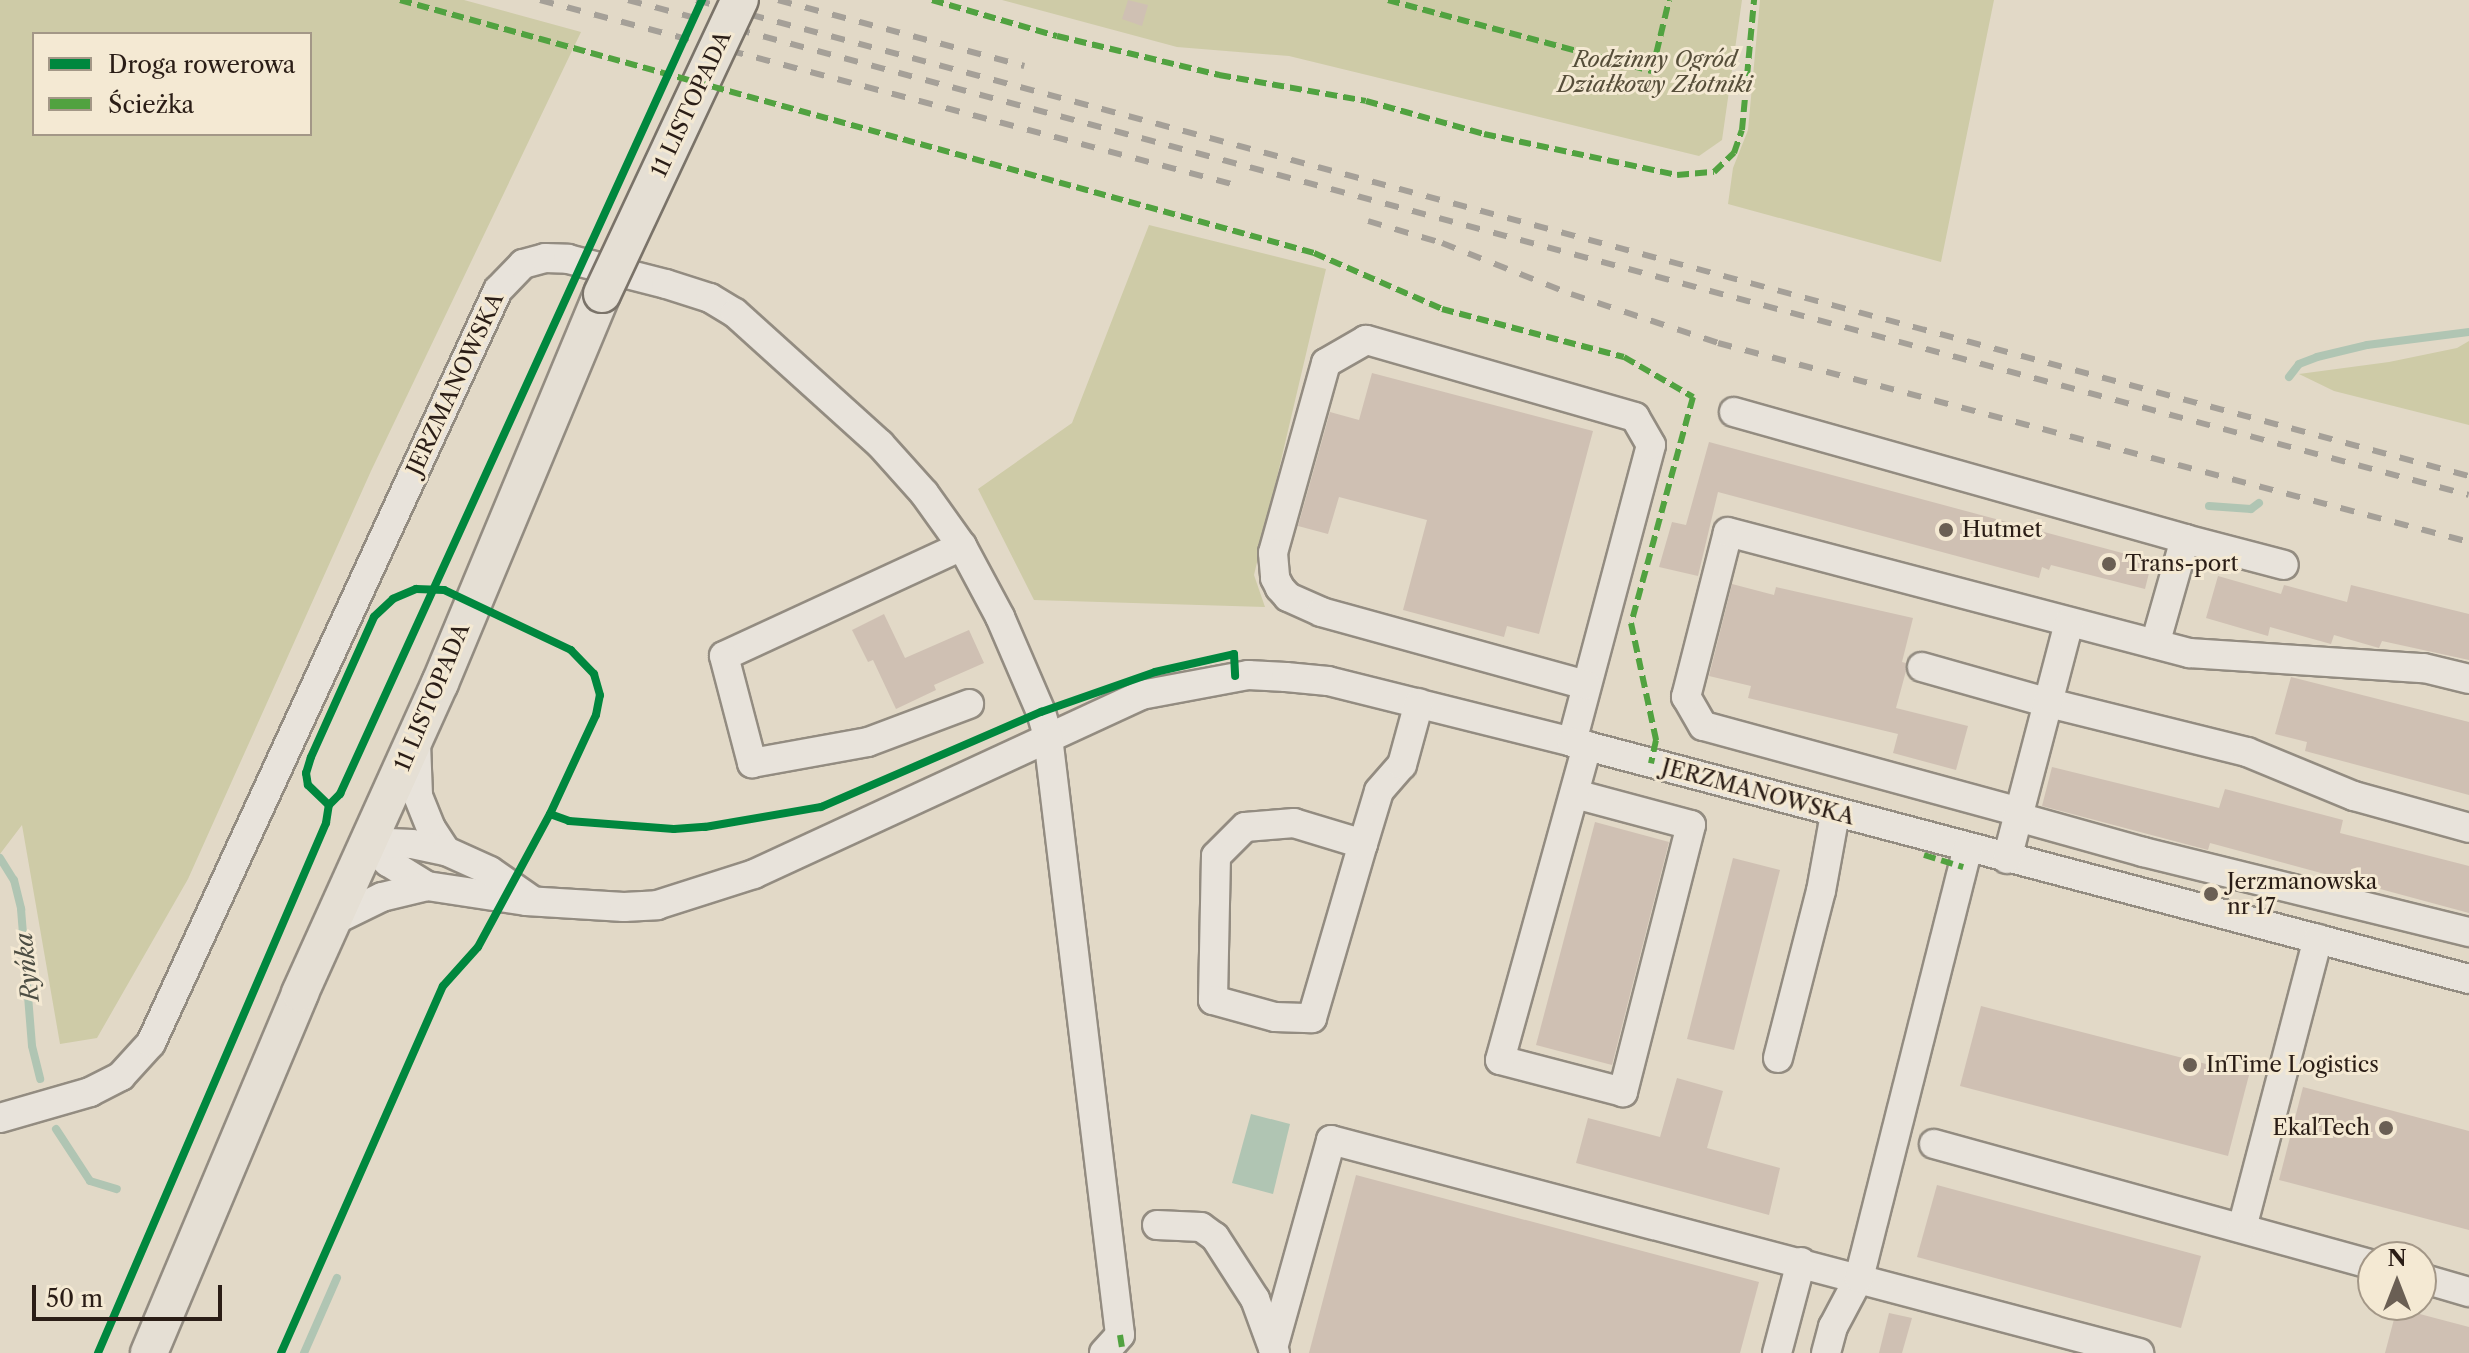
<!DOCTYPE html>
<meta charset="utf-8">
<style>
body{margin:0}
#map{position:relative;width:2469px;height:1353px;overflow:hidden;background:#e2d9c7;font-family:"Libre Caslon Text",serif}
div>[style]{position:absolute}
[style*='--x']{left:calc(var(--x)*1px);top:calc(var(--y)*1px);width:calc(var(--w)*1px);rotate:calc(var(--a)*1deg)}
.green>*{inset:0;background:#cecba7}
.water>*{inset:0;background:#b0c5b3}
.stream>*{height:8px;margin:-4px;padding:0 4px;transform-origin:4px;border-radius:4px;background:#b0c5b3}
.building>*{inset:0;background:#cfc0b3}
.roads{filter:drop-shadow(2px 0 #938c81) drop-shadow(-2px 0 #938c81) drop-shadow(0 2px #938c81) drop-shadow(0 -2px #938c81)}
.minor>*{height:28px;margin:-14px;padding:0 14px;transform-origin:14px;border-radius:14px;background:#e8e3db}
.major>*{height:36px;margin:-18px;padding:0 18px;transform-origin:18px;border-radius:18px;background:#e5dfd4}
.rail>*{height:6px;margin-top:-3px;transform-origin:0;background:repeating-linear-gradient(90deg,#a5a098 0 14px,transparent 0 28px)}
.bridges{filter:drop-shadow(2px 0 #7a7369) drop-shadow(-2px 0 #7a7369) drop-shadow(0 2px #7a7369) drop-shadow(0 -2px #7a7369)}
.major-bridge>*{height:36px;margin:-18px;padding:0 18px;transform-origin:18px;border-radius:18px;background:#e5dfd4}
.quiet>*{height:6px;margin-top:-3px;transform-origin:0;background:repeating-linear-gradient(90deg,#51a240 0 12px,transparent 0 18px)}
.cycleway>*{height:8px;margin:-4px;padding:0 4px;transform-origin:4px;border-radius:4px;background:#00873e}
.dots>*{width:22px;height:22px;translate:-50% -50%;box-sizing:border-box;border:4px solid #f4e9d3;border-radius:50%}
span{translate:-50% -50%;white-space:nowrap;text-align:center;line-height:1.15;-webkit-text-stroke:6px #f4e9d3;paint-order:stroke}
.park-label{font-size:22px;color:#564e3a;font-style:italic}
.street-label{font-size:22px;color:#2a1d16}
.poi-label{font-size:22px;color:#2a1d16}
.left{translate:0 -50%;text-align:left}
.right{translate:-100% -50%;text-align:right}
.water-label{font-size:24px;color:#4c4d43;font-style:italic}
.legend{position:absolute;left:32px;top:32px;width:280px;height:104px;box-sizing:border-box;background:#f4e9d3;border:2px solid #a39787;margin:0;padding:10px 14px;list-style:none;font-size:24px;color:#2a1d16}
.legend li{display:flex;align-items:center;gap:16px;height:40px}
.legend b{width:40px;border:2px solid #a39787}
.north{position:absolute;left:2357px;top:1241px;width:80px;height:80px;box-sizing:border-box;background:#f4e9d3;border:2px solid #a39787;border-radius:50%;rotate:0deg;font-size:22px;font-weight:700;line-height:32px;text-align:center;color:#2a1d16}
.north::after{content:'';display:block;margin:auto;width:28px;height:36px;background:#6a5f54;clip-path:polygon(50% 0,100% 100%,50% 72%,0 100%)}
.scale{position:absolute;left:32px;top:1285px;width:190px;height:36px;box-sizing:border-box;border:4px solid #2a1d16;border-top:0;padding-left:10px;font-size:24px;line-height:28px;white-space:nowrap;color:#2a1d16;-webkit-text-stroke:6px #f4e9d3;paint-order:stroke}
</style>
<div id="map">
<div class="green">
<div style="clip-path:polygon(evenodd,0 0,464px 0,581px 32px,371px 471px,188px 879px,97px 1038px,60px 1044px,22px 825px,0 854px,0 0,34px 34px,310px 34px,310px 134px,34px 134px,34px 34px)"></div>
<div style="clip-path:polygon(1002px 0,1742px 0,1722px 140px,1699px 156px,1289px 56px,1177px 47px)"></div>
<div style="clip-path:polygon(1760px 0,1994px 0,1941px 262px,1728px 204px,1733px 168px,1748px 130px)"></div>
<div style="clip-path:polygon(1149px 225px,1326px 269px,1254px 575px,1265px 607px,1034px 600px,978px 489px,1072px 423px)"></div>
<div style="clip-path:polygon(2469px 341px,2469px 425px,2334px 391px,2299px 374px,2389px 362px,2457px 348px)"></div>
</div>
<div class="water">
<div style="clip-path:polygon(1251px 1114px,1290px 1124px,1273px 1194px,1232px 1183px)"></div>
</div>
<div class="stream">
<div style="--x:2289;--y:377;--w:16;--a:-52"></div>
<div style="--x:2299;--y:364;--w:19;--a:-21"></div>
<div style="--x:2317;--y:357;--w:51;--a:-13.5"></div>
<div style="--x:2367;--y:345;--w:103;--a:-7.3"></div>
<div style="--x:2209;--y:506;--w:42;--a:4.1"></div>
<div style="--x:2251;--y:509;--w:10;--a:-37"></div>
<div style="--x:0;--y:858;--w:26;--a:58"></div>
<div style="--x:14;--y:880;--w:30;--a:76"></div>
<div style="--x:21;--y:909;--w:137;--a:85.4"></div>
<div style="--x:32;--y:1046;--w:34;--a:76"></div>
<div style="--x:56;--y:1129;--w:62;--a:56.8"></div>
<div style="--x:90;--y:1181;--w:28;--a:17"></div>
<div style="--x:304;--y:1353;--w:82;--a:-66.3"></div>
</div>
<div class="building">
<div style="clip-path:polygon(1128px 0,1148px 5px,1142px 26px,1122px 19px)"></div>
<div style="clip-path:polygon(1372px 373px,1593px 431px,1539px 634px,1507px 626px,1504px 637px,1403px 610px,1427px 520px,1339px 497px,1328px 534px,1298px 526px,1330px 412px,1359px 420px)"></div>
<div style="clip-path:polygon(1709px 442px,2152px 561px,2145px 589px,2051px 565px,2049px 570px,2042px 567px,2039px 578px,1718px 492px,1698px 576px,1659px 567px,1672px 522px,1686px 525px)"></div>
<div style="clip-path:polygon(2218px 576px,2281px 594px,2284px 585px,2347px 602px,2351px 585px,2469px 614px,2469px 660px,2382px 641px,2379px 648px,2334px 635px,2331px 644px,2270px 627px,2268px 636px,2206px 618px)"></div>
<div style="clip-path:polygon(1732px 584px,1774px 595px,1776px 587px,1913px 618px,1902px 662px,1906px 663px,1906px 671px,1896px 708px,1968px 726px,1956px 770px,1893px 753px,1898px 734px,1748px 698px,1751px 686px,1709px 676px)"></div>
<div style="clip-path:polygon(884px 614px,905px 658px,969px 630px,984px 663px,934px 685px,936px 690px,896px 709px,873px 660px,868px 662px,852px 630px)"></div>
<div style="clip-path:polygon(2291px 677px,2469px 722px,2469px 795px,2305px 751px,2307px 742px,2275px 734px)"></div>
<div style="clip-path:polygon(2052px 767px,2219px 808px,2225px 789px,2343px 820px,2340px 833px,2469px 866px,2469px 913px,2210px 843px,2208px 850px,2042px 806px)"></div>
<div style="clip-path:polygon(1595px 822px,1669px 842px,1612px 1065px,1536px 1045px)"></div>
<div style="clip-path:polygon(1733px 858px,1780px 870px,1734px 1050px,1687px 1039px)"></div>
<div style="clip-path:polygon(1981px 1006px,2249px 1075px,2228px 1156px,1960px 1086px)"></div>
<div style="clip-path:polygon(1677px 1078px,1723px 1091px,1707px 1148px,1780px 1168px,1769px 1215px,1576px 1163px,1588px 1118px,1660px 1137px)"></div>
<div style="clip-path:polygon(2303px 1087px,2469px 1131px,2469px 1230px,2279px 1180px)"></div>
<div style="clip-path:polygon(1356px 1175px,1759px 1282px,1740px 1353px,1309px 1353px)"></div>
<div style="clip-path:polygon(1937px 1185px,2201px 1256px,2181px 1328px,1917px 1257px)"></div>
<div style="clip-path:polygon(2397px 1308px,2469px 1327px,2469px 1353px,2385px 1353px)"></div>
<div style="clip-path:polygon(1889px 1313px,1912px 1318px,1902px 1353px,1879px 1353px)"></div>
</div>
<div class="roads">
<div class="minor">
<div style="--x:1734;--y:412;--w:469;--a:15.7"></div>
<div style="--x:2185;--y:539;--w:109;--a:105.9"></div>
<div style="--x:2185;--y:539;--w:102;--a:14.7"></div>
<div style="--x:962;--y:546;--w:262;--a:155.2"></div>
<div style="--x:724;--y:656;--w:111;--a:75.3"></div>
<div style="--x:752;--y:763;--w:118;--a:-10.3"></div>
<div style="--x:868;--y:742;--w:108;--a:-20.6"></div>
<div style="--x:1922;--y:667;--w:132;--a:15.8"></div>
<div style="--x:2049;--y:703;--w:204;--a:13.9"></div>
<div style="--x:2247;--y:752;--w:116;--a:22.4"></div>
<div style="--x:2354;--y:796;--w:119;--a:15.5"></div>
<div style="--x:1572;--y:742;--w:307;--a:-75.1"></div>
<div style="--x:1651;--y:445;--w:32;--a:-120"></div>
<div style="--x:1635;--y:417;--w:280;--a:-164"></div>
<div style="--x:1366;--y:340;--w:46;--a:150.1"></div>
<div style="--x:1326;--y:363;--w:197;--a:105.6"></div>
<div style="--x:1273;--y:553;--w:25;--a:85"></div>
<div style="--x:1275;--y:578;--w:11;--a:63"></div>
<div style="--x:1280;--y:588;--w:12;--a:48"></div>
<div style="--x:1288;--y:597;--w:36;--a:24"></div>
<div style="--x:1321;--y:612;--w:275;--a:15.4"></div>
<div style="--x:416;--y:743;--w:53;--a:87.8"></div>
<div style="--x:418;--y:796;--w:35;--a:68"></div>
<div style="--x:431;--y:828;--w:27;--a:57"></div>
<div style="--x:1575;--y:794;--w:120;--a:15"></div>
<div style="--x:1691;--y:825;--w:276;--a:104.3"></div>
<div style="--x:1623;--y:1092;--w:127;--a:-165.4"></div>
<div style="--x:1500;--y:1060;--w:326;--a:-74.5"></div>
<div style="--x:2020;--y:812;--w:328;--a:-164.8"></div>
<div style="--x:1703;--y:726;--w:34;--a:-120"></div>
<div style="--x:1686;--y:697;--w:170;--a:-75.7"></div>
<div style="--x:1728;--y:532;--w:477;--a:14.7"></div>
<div style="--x:2189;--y:653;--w:235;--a:3.7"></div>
<div style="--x:2424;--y:668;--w:46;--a:13.7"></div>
<div style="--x:2018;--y:817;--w:130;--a:15.6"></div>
<div style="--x:2143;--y:852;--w:336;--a:13.8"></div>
<div style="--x:367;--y:842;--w:29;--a:44"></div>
<div style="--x:388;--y:862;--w:46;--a:31.6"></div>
<div style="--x:427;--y:886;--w:100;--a:8.6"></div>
<div style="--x:526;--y:901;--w:98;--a:3.5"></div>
<div style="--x:624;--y:907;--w:33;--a:-3"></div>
<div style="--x:657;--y:905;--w:102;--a:-17.7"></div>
<div style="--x:754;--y:874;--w:426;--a:-24.8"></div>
<div style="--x:1141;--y:695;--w:109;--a:-10.6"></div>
<div style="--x:1248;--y:675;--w:38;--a:3"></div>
<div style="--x:1286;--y:677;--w:42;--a:5.4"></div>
<div style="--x:1328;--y:681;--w:252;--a:14"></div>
<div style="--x:1572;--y:742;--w:928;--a:14.8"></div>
<div style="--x:367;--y:842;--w:45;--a:2.5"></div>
<div style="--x:412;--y:844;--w:35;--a:12"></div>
<div style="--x:446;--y:851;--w:48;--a:24.4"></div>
<div style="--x:490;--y:871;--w:52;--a:34.9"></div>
<div style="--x:1363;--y:844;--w:72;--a:-163.1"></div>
<div style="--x:1294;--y:823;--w:49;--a:175.3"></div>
<div style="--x:1245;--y:827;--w:41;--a:135"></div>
<div style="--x:1216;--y:856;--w:144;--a:91.2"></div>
<div style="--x:1213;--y:1000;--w:64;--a:15.3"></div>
<div style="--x:1275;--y:1017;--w:37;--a:2"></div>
<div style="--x:1312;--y:1018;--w:181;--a:-73.7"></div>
<div style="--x:1363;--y:844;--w:55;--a:-73.2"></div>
<div style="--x:1379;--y:791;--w:35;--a:-49"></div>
<div style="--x:1402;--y:765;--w:64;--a:-74.7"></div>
<div style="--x:2007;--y:859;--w:244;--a:-75.3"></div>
<div style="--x:331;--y:922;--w:57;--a:-26.1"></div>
<div style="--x:382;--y:897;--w:46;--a:-13.7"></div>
<div style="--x:1778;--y:1058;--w:172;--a:-75.6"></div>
<div style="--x:1821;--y:891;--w:78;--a:-79.7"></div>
<div style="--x:0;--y:1118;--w:94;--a:-16.1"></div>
<div style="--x:90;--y:1092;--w:35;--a:-27"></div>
<div style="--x:121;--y:1076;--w:45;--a:-47.7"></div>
<div style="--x:151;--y:1043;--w:829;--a:-65.26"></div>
<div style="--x:498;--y:290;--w:36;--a:-46"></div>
<div style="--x:523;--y:264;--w:23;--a:-15"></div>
<div style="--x:545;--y:258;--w:23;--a:2"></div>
<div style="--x:568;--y:259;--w:101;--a:14.3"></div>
<div style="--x:666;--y:284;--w:46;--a:17.7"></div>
<div style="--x:710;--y:298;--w:29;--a:31"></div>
<div style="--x:735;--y:313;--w:195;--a:42.1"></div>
<div style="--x:880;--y:444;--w:66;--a:48.1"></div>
<div style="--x:924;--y:493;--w:65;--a:54.4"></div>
<div style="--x:962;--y:546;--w:81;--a:61.8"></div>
<div style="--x:1000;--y:617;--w:103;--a:66.7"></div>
<div style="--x:1041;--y:712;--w:26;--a:74"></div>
<div style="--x:1048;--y:737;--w:602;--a:83.13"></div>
<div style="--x:1120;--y:1335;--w:24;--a:132"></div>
<div style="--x:1934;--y:1144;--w:455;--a:15.4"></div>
<div style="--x:1157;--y:1225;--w:44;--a:2.6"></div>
<div style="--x:1201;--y:1227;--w:17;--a:36"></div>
<div style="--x:1215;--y:1237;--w:74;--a:57.2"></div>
<div style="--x:1255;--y:1299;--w:52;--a:69.8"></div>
<div style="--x:2242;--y:1228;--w:299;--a:-75.3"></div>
<div style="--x:2421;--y:1278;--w:50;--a:16.3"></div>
<div style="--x:1275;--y:1353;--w:5;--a:-112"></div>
<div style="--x:1273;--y:1348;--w:216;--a:-74.4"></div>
<div style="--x:1331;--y:1140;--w:836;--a:14.77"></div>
<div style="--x:1777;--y:1353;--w:94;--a:-75.2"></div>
<div style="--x:1826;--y:1353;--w:27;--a:-75"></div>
<div style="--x:1833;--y:1327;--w:55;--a:-62"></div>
<div style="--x:1859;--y:1278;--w:444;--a:-75.8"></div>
</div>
<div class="major">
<div style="--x:149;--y:1353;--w:390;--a:-67.2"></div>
<div style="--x:300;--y:993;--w:340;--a:-65.7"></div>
<div style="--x:440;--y:683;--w:421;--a:-67.4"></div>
</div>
</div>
<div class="rail">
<div style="--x:540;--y:0;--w:723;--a:14.9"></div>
<div style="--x:628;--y:0;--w:1906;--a:15.05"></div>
<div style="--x:696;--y:0;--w:1836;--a:15.03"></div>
<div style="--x:778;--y:0;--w:255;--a:15"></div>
<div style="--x:1368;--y:221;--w:77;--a:16.6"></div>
<div style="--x:1442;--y:243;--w:139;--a:21.6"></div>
<div style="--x:1571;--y:294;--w:155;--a:18.4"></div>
<div style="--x:1718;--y:343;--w:777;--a:14.84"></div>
</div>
<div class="bridges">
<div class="major-bridge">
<div style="--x:602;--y:294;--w:325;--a:-64.9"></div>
</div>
</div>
<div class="quiet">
<div style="--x:400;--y:0;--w:948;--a:15.47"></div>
<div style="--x:1314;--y:253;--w:140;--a:23.6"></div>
<div style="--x:1442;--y:309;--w:188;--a:14.8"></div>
<div style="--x:1624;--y:357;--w:80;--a:30.1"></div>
<div style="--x:1693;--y:397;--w:234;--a:105.3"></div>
<div style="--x:1631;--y:623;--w:120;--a:77.9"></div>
<div style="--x:1656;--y:740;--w:24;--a:102"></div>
<div style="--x:932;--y:0;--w:130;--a:16.1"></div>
<div style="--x:1057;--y:36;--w:167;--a:13.5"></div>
<div style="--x:1219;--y:75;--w:149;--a:10"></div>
<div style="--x:1366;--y:101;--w:123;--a:15.6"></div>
<div style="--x:1484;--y:134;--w:197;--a:12"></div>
<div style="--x:1677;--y:175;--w:37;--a:-5"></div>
<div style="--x:1714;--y:172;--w:28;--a:-44"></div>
<div style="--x:1734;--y:153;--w:24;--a:-71"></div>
<div style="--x:1742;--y:130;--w:131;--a:-84.7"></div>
<div style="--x:1388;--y:0;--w:273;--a:15.1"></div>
<div style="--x:1652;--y:71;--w:73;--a:-76.5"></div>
<div style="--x:1924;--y:855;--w:41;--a:17.1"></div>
<div style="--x:1120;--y:1335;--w:18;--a:81"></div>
</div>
<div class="cycleway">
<div style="--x:550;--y:814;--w:20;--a:20"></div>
<div style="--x:569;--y:821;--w:105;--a:4.4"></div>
<div style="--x:674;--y:829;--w:31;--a:-4"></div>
<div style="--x:705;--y:827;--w:118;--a:-9.8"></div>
<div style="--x:821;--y:807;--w:240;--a:-23.4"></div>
<div style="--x:1041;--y:712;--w:121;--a:-19.3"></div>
<div style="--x:1155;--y:672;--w:81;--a:-12.8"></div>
<div style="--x:1234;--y:654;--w:22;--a:87"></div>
<div style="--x:98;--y:1353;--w:577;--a:-66.72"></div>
<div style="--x:326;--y:823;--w:18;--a:-81"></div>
<div style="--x:329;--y:805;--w:16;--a:-45"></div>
<div style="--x:340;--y:794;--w:873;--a:-65.49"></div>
<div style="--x:281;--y:1353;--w:401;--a:-66.2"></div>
<div style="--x:443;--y:986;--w:52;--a:-48.1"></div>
<div style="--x:478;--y:947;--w:151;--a:-61.6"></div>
<div style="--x:550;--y:814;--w:109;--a:-65.1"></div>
<div style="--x:596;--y:715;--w:20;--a:-79"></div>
<div style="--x:600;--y:695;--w:22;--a:-106"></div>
<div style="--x:594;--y:674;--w:33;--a:-134"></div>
<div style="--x:571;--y:650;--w:140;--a:-154.7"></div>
<div style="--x:444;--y:590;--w:28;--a:-178"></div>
<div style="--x:416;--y:589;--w:25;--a:157"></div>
<div style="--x:393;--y:599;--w:26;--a:137"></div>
<div style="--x:374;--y:617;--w:154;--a:114.2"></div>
<div style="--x:311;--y:757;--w:17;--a:107"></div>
<div style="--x:306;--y:773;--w:12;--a:81"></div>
<div style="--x:308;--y:785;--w:29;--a:44"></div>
</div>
<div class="dots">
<div style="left:1946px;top:530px;background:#6a5f54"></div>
<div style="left:2109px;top:564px;background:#6a5f54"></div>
<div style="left:2211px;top:894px;background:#6a5f54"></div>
<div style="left:2190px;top:1065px;background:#6a5f54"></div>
<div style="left:2386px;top:1128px;background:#6a5f54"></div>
</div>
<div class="park-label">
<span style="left:1655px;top:72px">Rodzinny Ogród<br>Działkowy Złotniki</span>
</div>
<div class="street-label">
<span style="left:691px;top:104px;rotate:-65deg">11 LISTOPADA</span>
<span style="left:455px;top:384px;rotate:-65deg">JERZMANOWSKA</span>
<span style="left:432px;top:697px;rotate:-67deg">11 LISTOPADA</span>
<span style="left:1758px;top:792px;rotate:15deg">JERZMANOWSKA</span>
</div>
<div class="poi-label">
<span class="left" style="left:1962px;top:530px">Hutmet</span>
<span class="left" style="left:2125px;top:564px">Trans-port</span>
<span class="left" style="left:2227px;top:894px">Jerzmanowska<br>nr 17</span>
<span class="left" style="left:2206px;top:1065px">InTime Logistics</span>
<span class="right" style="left:2370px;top:1128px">EkalTech</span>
</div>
<div class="water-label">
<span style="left:27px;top:967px;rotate:-96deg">Ryńka</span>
</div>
<ul class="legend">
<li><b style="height:10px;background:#00873e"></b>Droga rowerowa</li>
<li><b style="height:10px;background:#51a240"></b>Ścieżka</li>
</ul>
<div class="north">N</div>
<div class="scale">50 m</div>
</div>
